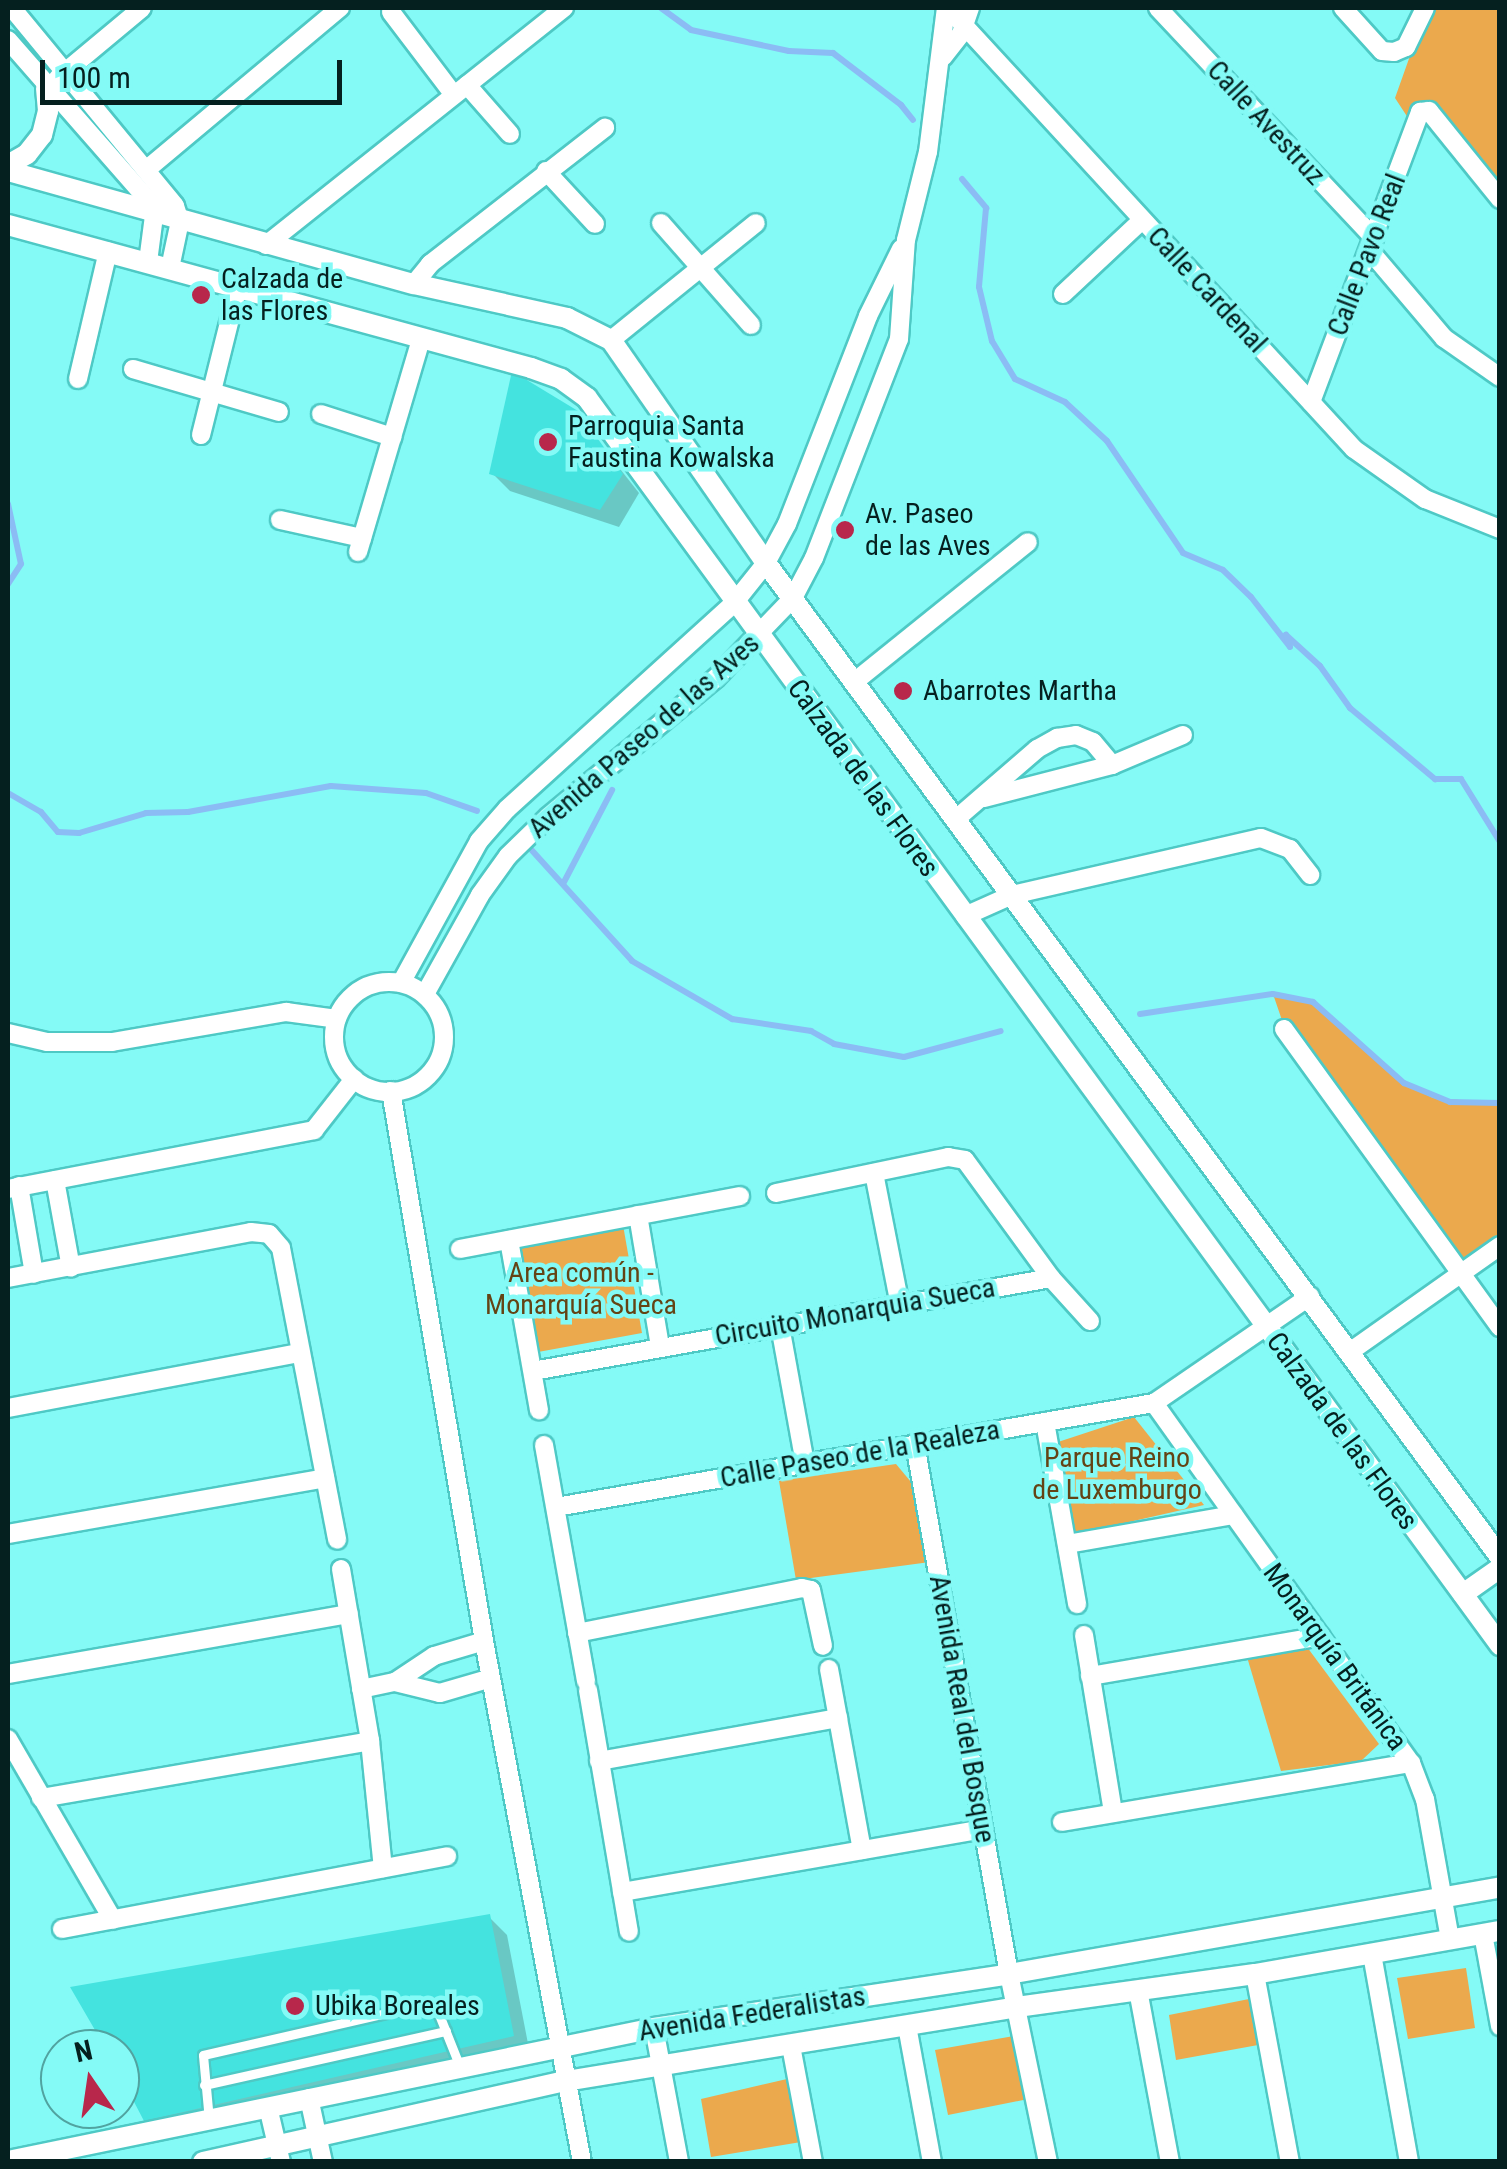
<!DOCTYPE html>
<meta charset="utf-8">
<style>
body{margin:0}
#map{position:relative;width:1507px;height:2169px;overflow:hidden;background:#84faf6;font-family:"Roboto Condensed",sans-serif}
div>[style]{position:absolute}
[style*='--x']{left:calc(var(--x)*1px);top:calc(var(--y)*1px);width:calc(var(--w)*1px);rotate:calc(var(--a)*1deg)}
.green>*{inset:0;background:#eba94d}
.shadow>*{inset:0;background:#0003}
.stream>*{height:6px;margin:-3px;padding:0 3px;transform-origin:3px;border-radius:3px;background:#8bbcf4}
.building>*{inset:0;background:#44e3df}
.roads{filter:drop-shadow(2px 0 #4ec9c5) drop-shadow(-2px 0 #4ec9c5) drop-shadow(0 2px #4ec9c5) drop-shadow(0 -2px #4ec9c5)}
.service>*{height:9px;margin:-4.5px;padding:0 4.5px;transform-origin:4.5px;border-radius:4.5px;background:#fff}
.minor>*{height:18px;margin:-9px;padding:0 9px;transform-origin:9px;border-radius:9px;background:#fff}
.minor>.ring{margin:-9px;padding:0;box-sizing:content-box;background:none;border:18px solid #fff;border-radius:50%}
.tertiary>*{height:20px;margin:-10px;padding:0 10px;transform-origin:10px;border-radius:10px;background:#fff}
.dots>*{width:28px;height:28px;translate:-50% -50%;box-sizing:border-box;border:5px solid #84faf6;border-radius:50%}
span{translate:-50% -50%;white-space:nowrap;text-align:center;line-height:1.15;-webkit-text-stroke:9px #84faf6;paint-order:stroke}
.street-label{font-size:28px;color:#05201f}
.poi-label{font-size:28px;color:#05201f}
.left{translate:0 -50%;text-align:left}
.park-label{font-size:28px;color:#644314}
.frame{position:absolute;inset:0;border:10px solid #05201f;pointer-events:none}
.north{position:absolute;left:40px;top:2029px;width:100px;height:100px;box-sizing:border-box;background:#84faf6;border:2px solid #51a3a0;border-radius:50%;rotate:347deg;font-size:28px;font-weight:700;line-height:40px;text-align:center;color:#05201f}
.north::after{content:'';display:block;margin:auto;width:35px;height:45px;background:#b8274b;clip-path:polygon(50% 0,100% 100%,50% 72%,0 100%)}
.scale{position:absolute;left:40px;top:60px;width:302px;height:45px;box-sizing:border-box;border:5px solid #05201f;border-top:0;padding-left:12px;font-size:30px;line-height:35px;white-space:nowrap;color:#05201f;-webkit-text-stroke:8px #84faf6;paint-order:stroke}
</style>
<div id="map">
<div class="green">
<div style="clip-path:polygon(1427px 8px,1499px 8px,1499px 194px,1425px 108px,1414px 127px,1395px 98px)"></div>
<div style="clip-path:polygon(1273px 994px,1313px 1002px,1404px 1083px,1433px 1098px,1499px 1103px,1499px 1241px,1461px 1266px,1285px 1029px)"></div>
<div style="clip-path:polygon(623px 1225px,642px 1333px,538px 1352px,520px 1244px)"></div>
<div style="clip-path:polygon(1134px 1417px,1204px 1505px,1076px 1534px,1055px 1443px)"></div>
<div style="clip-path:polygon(896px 1464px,911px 1482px,930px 1562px,796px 1580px,779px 1481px)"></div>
<div style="clip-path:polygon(1307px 1647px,1379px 1744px,1361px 1761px,1281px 1771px,1247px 1657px)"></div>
<div style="clip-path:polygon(1466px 1968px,1475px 2028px,1408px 2039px,1397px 1978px)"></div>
<div style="clip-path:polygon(1249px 1999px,1258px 2045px,1176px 2060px,1169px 2015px)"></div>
<div style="clip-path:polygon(1020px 2035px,1033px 2098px,948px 2115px,935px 2050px)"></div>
<div style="clip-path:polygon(787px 2079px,801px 2142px,711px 2157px,701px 2099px)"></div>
</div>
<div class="shadow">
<div style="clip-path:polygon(576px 413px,639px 493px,619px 527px,510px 491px,492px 473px)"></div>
<div style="clip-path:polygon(489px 1917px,507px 1935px,530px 2054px,165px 2138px,146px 2119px,120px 2071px,120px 2049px,108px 2049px)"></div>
</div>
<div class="stream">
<div style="--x:661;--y:8;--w:37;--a:36"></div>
<div style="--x:691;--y:30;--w:100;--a:12.1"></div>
<div style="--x:789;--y:51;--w:44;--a:2.6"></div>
<div style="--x:833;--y:53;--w:86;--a:37.4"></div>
<div style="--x:901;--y:105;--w:19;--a:51"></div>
<div style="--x:962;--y:179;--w:38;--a:50"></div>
<div style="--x:986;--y:208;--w:79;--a:95.1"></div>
<div style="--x:979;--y:287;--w:56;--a:76.5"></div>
<div style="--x:992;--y:341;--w:44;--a:58.8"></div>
<div style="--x:1015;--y:379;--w:55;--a:24.7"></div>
<div style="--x:1065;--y:402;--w:57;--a:42.9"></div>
<div style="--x:1107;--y:441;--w:135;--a:55.8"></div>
<div style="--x:1183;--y:553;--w:43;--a:23"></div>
<div style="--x:1223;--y:570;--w:39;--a:44"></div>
<div style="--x:1251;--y:597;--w:63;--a:52"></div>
<div style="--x:1290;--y:647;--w:13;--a:-108"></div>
<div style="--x:1286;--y:635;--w:46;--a:42.4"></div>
<div style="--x:1320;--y:666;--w:52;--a:54.5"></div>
<div style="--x:1350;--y:708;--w:111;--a:39.9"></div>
<div style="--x:1435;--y:779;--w:26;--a:0"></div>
<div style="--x:1461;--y:779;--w:74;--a:58.2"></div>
<div style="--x:8;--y:504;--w:61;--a:77.8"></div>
<div style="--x:21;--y:564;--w:24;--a:123"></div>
<div style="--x:8;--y:793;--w:38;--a:30"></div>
<div style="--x:41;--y:812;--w:26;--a:50"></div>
<div style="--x:58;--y:832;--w:21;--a:3"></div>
<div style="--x:79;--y:833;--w:70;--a:-16.6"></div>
<div style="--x:146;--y:813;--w:42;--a:-1.4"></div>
<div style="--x:188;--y:812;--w:145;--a:-10.3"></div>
<div style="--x:331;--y:786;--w:95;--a:4.2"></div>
<div style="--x:426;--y:793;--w:54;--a:19.4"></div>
<div style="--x:527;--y:845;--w:156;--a:47.8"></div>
<div style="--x:632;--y:961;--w:116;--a:30.1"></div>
<div style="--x:732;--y:1019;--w:80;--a:8.6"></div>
<div style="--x:811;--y:1031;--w:26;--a:29"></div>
<div style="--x:834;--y:1044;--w:71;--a:10.5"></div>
<div style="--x:904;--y:1057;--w:100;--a:-15"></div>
<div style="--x:564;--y:882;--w:104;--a:-62.4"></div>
<div style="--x:1140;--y:1014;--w:134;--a:-8.6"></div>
<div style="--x:1273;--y:994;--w:41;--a:11.3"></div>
<div style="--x:1313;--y:1002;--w:122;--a:41.7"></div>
<div style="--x:1404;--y:1083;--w:50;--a:22.4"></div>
<div style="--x:1450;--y:1102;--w:50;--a:1.1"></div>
</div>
<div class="building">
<div style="clip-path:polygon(512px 371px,578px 411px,623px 474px,600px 510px,489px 474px)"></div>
<div style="clip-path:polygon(490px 1914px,514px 2036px,144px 2121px,120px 2075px,120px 2049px,106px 2049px,70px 1987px)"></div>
</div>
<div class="roads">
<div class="service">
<div style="--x:204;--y:2085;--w:248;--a:-12.6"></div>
<div style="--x:209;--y:2120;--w:65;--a:-95.3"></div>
<div style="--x:203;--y:2055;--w:233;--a:-12.9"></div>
<div style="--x:430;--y:2003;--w:7;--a:34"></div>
<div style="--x:436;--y:2007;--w:65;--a:68.2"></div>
</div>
<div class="minor">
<div style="--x:12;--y:8;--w:256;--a:50.5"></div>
<div style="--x:175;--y:206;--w:16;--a:72"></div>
<div style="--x:180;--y:221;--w:48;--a:102"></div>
<div style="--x:948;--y:8;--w:599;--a:47.37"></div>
<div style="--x:1354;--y:449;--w:87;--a:35.2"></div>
<div style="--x:1425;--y:499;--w:81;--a:21.8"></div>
<div style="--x:1158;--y:8;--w:316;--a:46.8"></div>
<div style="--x:1343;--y:8;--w:58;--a:47.8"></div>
<div style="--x:1382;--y:51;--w:12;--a:5"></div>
<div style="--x:1394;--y:52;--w:13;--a:-23"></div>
<div style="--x:1406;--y:47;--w:43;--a:-64"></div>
<div style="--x:391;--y:12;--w:104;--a:52.8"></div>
<div style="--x:8;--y:40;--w:223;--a:48.8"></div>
<div style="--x:155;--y:208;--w:54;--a:97.4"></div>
<div style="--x:943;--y:57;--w:29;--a:-52"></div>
<div style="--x:961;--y:34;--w:28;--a:-71"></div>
<div style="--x:58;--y:78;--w:109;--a:-39.8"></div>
<div style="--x:467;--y:85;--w:65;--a:48.7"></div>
<div style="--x:146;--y:170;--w:253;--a:-39.9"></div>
<div style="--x:546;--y:171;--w:72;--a:47.2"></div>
<div style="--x:661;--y:223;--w:136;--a:48.6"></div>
<div style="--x:266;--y:245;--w:381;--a:-38.5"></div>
<div style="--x:1370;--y:251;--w:114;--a:49.6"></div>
<div style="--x:1444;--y:338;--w:68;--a:34.9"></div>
<div style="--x:414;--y:284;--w:26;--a:-51"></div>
<div style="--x:430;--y:264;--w:222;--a:-37.9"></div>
<div style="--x:1063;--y:294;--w:108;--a:-43.1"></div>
<div style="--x:611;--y:340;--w:186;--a:-38.9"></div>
<div style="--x:133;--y:369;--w:152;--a:16.4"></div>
<div style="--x:78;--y:379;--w:131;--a:-76.8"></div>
<div style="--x:1311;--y:402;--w:310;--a:-69.4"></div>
<div style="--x:1420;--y:112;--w:9;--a:-6"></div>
<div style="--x:1429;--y:111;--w:113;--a:51.1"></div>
<div style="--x:321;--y:414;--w:75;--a:17.9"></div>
<div style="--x:201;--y:435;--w:153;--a:-76"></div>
<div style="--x:280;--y:520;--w:84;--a:12.4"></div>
<div style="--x:358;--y:552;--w:222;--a:-73.5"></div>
<div style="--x:854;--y:682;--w:223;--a:-38.8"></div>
<div style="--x:984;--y:798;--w:132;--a:-14.5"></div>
<div style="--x:1112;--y:765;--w:77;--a:-22.9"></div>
<div style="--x:956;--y:819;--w:107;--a:-40.8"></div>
<div style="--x:1037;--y:749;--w:23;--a:-29"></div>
<div style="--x:1057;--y:738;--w:19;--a:-9"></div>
<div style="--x:1076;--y:735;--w:18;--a:22"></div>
<div style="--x:1093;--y:742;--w:30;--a:50"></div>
<div style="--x:965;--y:916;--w:51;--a:-24.1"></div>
<div style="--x:1012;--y:895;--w:255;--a:-12.9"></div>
<div style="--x:1261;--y:838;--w:31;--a:21"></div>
<div style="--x:1290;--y:849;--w:33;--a:52"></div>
<div class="ring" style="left:334px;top:982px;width:92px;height:92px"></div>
<div style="--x:401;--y:983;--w:162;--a:-61.2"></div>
<div style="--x:479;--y:841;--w:43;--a:-48.8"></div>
<div style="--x:507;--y:809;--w:307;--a:-42.2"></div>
<div style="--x:734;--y:603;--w:51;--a:-51.3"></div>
<div style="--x:766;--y:563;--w:44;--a:-61.7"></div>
<div style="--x:787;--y:524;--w:223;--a:-68.7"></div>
<div style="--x:868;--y:316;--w:75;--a:-63.8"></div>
<div style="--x:425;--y:994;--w:113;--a:-60.9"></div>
<div style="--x:480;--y:895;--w:48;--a:-54.3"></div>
<div style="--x:508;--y:856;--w:56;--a:-44.3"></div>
<div style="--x:548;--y:817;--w:218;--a:-39.6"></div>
<div style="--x:716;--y:678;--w:111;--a:-46.1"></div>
<div style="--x:793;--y:598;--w:45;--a:-62.3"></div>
<div style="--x:814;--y:558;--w:235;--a:-68.8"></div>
<div style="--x:899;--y:339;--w:99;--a:-86"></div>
<div style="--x:906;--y:240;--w:91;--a:-76"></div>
<div style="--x:928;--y:152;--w:145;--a:-82.9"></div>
<div style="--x:1284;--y:1029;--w:368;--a:54.1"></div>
<div style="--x:8;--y:1033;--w:40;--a:13"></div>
<div style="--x:47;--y:1042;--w:65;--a:0"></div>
<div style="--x:112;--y:1042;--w:177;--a:-9.8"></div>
<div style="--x:286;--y:1012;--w:51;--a:7.8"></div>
<div style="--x:391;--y:1091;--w:558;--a:80.4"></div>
<div style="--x:484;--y:1641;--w:530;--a:79.35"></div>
<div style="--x:874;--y:1173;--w:135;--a:78.9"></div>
<div style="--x:55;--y:1180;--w:89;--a:79.7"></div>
<div style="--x:19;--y:1186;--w:89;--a:80.3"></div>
<div style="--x:8;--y:1189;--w:312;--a:-10.9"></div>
<div style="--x:314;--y:1130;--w:65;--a:-51.9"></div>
<div style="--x:776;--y:1193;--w:176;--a:-11.8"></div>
<div style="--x:948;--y:1157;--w:17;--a:10"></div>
<div style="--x:965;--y:1160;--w:146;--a:53.9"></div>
<div style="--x:1051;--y:1278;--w:58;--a:47.8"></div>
<div style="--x:638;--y:1215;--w:134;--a:80.5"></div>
<div style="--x:509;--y:1240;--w:173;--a:80"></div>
<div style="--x:460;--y:1249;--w:285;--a:-10.7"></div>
<div style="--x:8;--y:1278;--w:247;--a:-10.7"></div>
<div style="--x:251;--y:1232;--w:18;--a:6"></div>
<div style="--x:269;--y:1234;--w:18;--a:49"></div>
<div style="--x:281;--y:1248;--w:297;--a:79.1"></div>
<div style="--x:780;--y:1326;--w:140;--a:79.7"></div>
<div style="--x:1351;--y:1351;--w:182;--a:-35.2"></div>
<div style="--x:533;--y:1371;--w:526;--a:-10.18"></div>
<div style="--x:1154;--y:1403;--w:442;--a:54.5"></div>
<div style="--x:1411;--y:1763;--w:39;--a:69"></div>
<div style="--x:1425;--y:1799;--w:143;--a:79.9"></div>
<div style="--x:8;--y:1408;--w:297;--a:-10.7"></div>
<div style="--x:1045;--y:1422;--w:185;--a:80"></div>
<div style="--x:915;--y:1444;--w:538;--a:79.94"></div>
<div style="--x:1009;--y:1974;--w:192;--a:78.3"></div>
<div style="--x:544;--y:1445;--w:240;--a:79.9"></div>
<div style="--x:556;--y:1507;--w:607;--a:-9.87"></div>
<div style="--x:1154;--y:1403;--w:189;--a:-34.4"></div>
<div style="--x:8;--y:1534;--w:322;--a:-10"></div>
<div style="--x:1067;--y:1544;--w:169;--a:-9.9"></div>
<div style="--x:341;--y:1569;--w:174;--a:80.4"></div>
<div style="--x:370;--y:1741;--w:128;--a:84.2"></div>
<div style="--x:577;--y:1633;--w:229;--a:-11.3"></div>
<div style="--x:802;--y:1588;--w:9;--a:13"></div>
<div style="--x:811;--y:1590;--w:57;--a:77.9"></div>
<div style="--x:1084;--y:1635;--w:180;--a:80.7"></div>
<div style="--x:829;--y:1669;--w:184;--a:79.7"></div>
<div style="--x:8;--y:1674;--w:346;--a:-10"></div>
<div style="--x:1090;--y:1676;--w:234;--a:-9.8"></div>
<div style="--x:395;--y:1682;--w:46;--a:13.7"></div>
<div style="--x:440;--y:1693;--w:53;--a:-16.4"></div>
<div style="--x:361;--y:1689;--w:35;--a:-12"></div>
<div style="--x:395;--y:1682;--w:47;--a:-33.7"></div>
<div style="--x:434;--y:1656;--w:52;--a:-16.7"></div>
<div style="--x:588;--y:1690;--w:245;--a:80.4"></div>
<div style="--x:8;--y:1739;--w:209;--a:59.9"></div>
<div style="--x:599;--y:1761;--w:243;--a:-10.2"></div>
<div style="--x:41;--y:1798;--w:334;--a:-9.8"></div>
<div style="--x:1062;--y:1822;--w:354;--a:-9.6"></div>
<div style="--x:622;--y:1892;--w:366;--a:-9.9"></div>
<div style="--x:62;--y:1929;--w:392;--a:-10.7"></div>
<div style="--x:1483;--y:1934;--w:94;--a:79.5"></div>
<div style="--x:1372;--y:1954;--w:211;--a:79.9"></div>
<div style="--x:1255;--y:1974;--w:191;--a:79.5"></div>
<div style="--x:1138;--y:1990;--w:175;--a:79.5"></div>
<div style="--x:907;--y:2026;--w:138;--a:79.6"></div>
<div style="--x:654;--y:2028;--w:136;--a:79.4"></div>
<div style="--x:791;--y:2046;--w:118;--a:79.3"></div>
<div style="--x:309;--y:2098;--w:66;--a:77.7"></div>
<div style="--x:268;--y:2107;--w:57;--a:76.7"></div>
</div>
<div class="tertiary">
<div style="--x:8;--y:165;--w:22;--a:-30"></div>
<div style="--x:27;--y:154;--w:24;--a:-52"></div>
<div style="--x:42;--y:135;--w:25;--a:-76"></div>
<div style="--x:48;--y:111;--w:23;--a:-95"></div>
<div style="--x:8;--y:171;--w:421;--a:15.6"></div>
<div style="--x:414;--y:284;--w:157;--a:12.5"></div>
<div style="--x:567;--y:318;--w:49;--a:26.6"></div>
<div style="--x:611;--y:340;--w:272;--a:55.2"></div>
<div style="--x:766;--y:563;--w:1236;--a:53.56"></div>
<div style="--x:8;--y:225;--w:542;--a:15.29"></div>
<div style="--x:531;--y:368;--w:32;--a:20"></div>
<div style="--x:561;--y:379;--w:32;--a:36"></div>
<div style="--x:587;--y:398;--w:1546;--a:53.79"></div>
<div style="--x:1463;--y:1594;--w:45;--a:-35.1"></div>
<div style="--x:8;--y:2161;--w:660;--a:-11.63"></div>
<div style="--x:654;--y:2028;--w:359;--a:-8.6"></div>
<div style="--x:1009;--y:1974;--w:499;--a:-10"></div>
<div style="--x:203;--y:2162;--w:372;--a:-12.6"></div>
<div style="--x:566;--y:2081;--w:457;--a:-9.3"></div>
<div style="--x:1017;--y:2007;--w:240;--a:-7.9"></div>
<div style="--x:1255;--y:1974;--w:249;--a:-10"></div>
</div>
</div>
<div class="dots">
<div style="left:201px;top:295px;background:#b8274b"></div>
<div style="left:548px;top:442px;background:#b8274b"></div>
<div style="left:845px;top:530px;background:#b8274b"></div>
<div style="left:903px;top:691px;background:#b8274b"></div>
<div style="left:295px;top:2006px;background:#b8274b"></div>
</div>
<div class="street-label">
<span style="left:1266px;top:123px;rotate:47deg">Calle Avestruz</span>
<span style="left:1367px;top:255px;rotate:-69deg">Calle Pavo Real</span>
<span style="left:1207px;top:290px;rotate:47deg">Calle Cardenal</span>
<span style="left:644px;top:736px;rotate:-41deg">Avenida Paseo de las Aves</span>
<span style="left:863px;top:778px;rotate:54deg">Calzada de las Flores</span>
<span style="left:855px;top:1312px;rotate:-10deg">Circuito Monarquia Sueca</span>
<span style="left:1342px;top:1431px;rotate:54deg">Calzada de las Flores</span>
<span style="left:860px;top:1454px;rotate:-10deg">Calle Paseo de la Realeza</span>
<span style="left:1335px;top:1657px;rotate:54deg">Monarquía Británica</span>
<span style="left:962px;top:1709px;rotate:80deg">Avenida Real del Bosque</span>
<span style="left:752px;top:2014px;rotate:-9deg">Avenida Federalistas</span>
</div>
<div class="poi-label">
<span class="left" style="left:221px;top:295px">Calzada de<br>las Flores</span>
<span class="left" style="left:568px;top:442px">Parroquia Santa<br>Faustina Kowalska</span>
<span class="left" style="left:865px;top:530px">Av. Paseo<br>de las Aves</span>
<span class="left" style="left:923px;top:691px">Abarrotes Martha</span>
<span class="left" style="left:315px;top:2006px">Ubika Boreales</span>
</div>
<div class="park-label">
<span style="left:581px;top:1289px">Area común -<br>Monarquía Sueca</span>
<span style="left:1117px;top:1474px">Parque Reino<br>de Luxemburgo</span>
</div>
<div class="frame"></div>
<div class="north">N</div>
<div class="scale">100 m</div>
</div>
